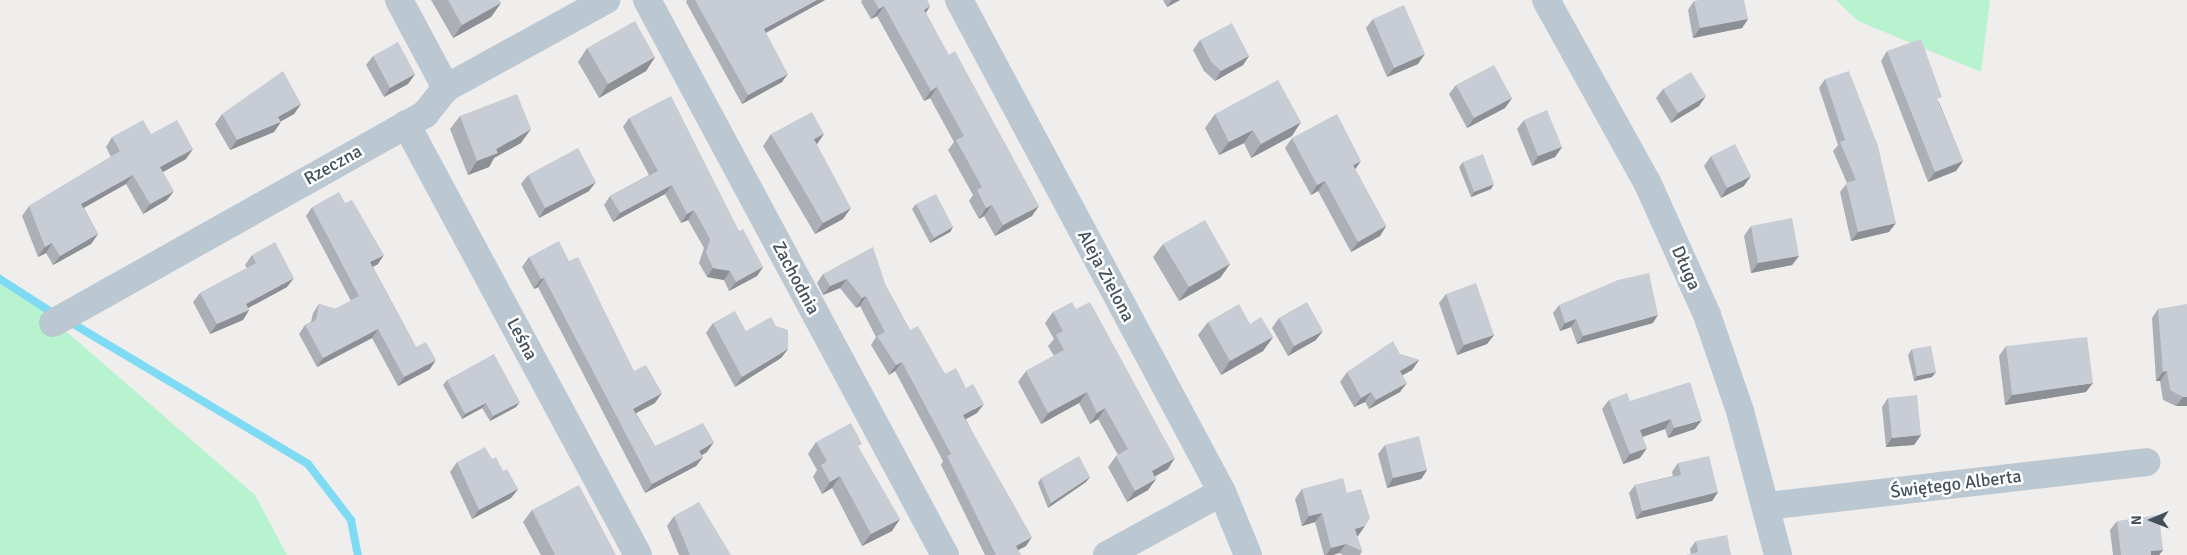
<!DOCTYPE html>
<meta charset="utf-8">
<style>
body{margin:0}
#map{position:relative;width:2187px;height:555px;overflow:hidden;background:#f0eded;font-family:Signika,sans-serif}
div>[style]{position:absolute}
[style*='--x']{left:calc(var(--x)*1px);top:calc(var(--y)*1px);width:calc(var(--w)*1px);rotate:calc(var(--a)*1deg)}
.green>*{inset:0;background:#b6f3ce}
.stream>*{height:8px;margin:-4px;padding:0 4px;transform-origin:4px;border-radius:4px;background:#7fdbf4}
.minor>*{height:28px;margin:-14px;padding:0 14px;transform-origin:14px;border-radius:14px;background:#bcc8d1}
.wall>*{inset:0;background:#acafb6}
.shaded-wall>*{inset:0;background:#8c8f94}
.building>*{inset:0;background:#c8ccd4}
span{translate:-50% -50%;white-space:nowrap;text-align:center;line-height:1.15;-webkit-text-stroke:5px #fff;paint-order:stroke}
.street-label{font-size:18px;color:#44515c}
.north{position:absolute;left:2127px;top:495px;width:50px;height:50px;-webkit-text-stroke:4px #fff;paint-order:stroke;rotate:269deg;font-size:14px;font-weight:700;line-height:20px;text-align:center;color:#44515c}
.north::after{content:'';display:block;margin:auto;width:18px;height:22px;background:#44515c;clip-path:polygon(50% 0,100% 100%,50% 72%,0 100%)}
</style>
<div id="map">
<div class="green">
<div style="clip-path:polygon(1836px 0,1990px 0,1981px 72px,1858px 21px)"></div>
<div style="clip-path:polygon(0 274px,255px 495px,287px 555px,0 555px)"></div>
</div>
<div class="stream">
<div style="--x:0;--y:279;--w:63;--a:32.7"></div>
<div style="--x:75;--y:325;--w:271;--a:30.8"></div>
<div style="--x:308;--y:464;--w:71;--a:52.5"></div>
<div style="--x:351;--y:520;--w:36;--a:79"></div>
</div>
<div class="minor">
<div style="--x:399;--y:0;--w:100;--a:61.9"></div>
<div style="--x:647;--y:0;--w:630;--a:61.77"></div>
<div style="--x:959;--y:0;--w:558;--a:61.87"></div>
<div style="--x:1222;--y:492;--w:68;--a:67.6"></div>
<div style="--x:1546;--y:0;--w:208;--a:61"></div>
<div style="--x:1647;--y:182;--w:146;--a:65.7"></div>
<div style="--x:1707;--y:315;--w:102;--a:71"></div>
<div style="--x:1740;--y:411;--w:149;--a:75.2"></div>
<div style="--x:406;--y:124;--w:489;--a:61.7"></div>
<div style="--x:53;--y:323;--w:427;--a:-29.3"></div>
<div style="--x:425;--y:114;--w:33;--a:-51"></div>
<div style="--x:446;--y:88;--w:183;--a:-28.8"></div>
<div style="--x:1767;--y:506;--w:382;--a:-6.6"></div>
<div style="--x:1107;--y:555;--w:131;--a:-28.7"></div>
</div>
<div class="wall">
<div style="clip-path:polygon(431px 0,499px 0,501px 3px,491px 17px,453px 38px)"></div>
<div style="clip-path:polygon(687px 0,825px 0,766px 33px,782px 82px,742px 104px,686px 2px)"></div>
<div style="clip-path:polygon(862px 0,927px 0,930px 6px,926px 13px,1032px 216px,995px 236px,984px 216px,979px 219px,969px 201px,973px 195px,948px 150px,954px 142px,930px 98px,924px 101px,877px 16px,871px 19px,861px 2px)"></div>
<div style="clip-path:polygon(1163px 0,1180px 0,1167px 7px)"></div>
<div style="clip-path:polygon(1694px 1px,1748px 19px,1742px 28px,1693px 38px,1688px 10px)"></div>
<div style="clip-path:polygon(1373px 19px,1418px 64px,1387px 77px,1366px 28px)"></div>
<div style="clip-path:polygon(1200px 40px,1249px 56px,1243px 65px,1215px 81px,1204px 71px,1193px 50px)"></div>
<div style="clip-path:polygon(587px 48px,655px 57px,646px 71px,599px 98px,578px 62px)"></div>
<div style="clip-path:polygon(1887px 51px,1939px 102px,1963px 161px,1956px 171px,1928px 182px,1881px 61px)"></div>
<div style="clip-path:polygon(373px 56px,415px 74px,408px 84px,384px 97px,366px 65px)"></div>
<div style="clip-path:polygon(1825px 79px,1889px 232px,1851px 241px,1840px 192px,1847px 183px,1833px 151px,1838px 145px,1819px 88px)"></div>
<div style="clip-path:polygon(1456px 85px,1512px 98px,1505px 108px,1467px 128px,1449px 94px)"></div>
<div style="clip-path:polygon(1663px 89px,1699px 106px,1671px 123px,1656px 98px)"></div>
<div style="clip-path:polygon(301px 104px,294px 114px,281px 121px,274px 132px,230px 150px,215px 124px,222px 114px)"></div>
<div style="clip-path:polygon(1215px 114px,1292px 136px,1251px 158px,1244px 143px,1219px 155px,1205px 128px)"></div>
<div style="clip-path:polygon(460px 116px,521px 143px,494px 158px,489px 167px,468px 175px,450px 129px)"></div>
<div style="clip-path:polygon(629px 118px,739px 231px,763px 267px,757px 276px,729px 291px,724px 280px,707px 277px,699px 263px,704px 248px,688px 220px,681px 223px,665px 194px,613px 222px,604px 205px,610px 196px,649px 175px,623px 127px)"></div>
<div style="clip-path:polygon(1524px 120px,1562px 147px,1555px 157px,1532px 166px,1517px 129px)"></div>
<div style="clip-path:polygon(151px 134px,186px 159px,163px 172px,167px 200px,143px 214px,126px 184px,84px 208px,98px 234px,91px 244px,53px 265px,46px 253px,38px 257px,22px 216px,29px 206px,111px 157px,106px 147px,112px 137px)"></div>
<div style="clip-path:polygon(771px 134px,824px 134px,817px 144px,843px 219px,815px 234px,763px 146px)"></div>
<div style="clip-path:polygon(1292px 138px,1355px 169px,1386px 226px,1380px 236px,1351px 252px,1318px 191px,1311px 195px,1285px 148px)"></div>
<div style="clip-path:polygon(1711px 156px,1744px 186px,1721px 198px,1704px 166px)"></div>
<div style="clip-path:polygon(1463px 162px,1491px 189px,1471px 197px,1459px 167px)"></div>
<div style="clip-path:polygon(528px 175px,589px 191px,539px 218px,521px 184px)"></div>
<div style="clip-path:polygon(916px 204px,953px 227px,950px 232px,930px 243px,912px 209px)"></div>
<div style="clip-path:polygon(312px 207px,378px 264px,373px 267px,416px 347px,430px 369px,398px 386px,372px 338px,317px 367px,299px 334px,305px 325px,311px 322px,313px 313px,319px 304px,335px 309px,351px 301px,306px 216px)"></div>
<div style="clip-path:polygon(1751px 226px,1799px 256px,1792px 265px,1751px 273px,1744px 236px)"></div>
<div style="clip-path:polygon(1163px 244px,1230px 264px,1220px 278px,1179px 301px,1153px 257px)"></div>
<div style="clip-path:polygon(252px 255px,287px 287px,248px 308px,249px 310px,243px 320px,210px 334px,193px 302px,200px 293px,247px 268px,245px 265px)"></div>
<div style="clip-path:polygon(529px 257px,569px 261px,634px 371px,655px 403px,636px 413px,655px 446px,707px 452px,702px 455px,703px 457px,696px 466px,645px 493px,538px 287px,534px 289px,522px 267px)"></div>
<div style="clip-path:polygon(823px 274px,886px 286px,910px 330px,977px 413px,966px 419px,1026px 546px,1018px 550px,1021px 555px,985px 555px,941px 465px,943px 461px,895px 371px,889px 375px,871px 345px,876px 337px,860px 306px,856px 308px,840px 288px,823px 295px,817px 283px)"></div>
<div style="clip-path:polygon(1446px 294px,1494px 335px,1487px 344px,1457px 355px,1439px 303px)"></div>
<div style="clip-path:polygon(1559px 305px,1653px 323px,1577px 344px,1571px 327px,1560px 331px,1553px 313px)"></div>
<div style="clip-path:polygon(1076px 309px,1168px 469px,1155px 476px,1156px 479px,1148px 490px,1127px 502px,1108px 467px,1116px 456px,1118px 455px,1098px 419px,1090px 424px,1079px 403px,1041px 424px,1018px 382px,1026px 371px,1054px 356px,1048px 346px,1054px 339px,1045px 323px,1053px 312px)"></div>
<div style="clip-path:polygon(2158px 309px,2187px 406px,2176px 406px,2163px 400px,2160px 381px,2156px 381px,2152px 318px)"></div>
<div style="clip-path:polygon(1279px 318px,1316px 340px,1288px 356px,1272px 328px)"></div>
<div style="clip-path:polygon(1208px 322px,1250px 324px,1273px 337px,1263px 351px,1221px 375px,1198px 335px)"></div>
<div style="clip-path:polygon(713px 323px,746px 331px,788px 349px,781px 358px,735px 387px,706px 333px)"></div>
<div style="clip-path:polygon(2006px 346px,2086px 392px,2005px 405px,1999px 356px)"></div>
<div style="clip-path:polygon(1912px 349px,1932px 377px,1914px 381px,1908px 355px)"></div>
<div style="clip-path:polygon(1400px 354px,1419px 360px,1412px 370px,1403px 375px,1400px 392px,1369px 409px,1365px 402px,1354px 407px,1340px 382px,1347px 372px)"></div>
<div style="clip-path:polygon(447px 380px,516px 407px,490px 421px,482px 408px,462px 419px,443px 385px)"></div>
<div style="clip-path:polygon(1888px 398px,1921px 435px,1914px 445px,1886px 447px,1882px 407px)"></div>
<div style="clip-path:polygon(1609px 400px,1630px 401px,1695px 429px,1668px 438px,1665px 429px,1643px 437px,1640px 458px,1623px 464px,1602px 409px)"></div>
<div style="clip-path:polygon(816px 442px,859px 448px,892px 531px,862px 546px,832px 488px,822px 494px,813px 477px,817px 470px,808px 454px)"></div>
<div style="clip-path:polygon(1385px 445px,1427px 470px,1421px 479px,1387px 488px,1378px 454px)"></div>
<div style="clip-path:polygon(492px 459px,503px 471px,518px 489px,511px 498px,472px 519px,450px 472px,457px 462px)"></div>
<div style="clip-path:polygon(1678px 463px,1718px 492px,1712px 501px,1636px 519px,1629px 493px,1635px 485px,1673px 476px,1672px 472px)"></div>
<div style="clip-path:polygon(1090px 477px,1086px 482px,1048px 508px,1038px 483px,1041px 478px)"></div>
<div style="clip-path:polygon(1302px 489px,1347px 493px,1365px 526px,1357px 536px,1362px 551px,1360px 555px,1343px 555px,1339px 553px,1333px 555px,1324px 555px,1315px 522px,1302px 526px,1295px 499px)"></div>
<div style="clip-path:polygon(532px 510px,616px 555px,541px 555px,523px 522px)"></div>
<div style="clip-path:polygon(674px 516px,731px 555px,679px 555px,667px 526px)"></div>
<div style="clip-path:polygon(2117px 521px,2163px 550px,2159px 555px,2113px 555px,2110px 530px)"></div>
<div style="clip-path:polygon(1696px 541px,1731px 555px,1691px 554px,1690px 549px)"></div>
</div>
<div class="shaded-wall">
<div style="clip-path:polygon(817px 0,825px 0,758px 37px,764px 29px)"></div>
<div style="clip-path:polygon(1172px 0,1180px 0,1167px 7px)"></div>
<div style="clip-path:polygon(501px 3px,491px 17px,453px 38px,462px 25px)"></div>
<div style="clip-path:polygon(884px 6px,877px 16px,871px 19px,879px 9px)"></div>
<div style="clip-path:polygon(930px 6px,923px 17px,924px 10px)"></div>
<div style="clip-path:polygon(1748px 19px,1742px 28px,1693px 38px,1700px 28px)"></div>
<div style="clip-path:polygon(1425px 54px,1418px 64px,1387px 77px,1394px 68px)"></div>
<div style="clip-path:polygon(1249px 56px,1243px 65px,1215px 81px,1221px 71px)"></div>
<div style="clip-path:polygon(655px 57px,646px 71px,599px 98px,608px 84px)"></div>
<div style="clip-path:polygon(415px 74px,408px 84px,384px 97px,390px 88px)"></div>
<div style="clip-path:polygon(788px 74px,782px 82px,742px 104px,748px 95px)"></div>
<div style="clip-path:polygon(937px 87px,930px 98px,924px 101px,931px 91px)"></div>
<div style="clip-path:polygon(1706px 96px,1699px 106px,1671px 123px,1678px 113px)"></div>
<div style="clip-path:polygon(1512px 98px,1505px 108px,1467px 128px,1474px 118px)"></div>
<div style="clip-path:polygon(301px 104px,294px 114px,278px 123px,281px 122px,274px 132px,230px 150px,237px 140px)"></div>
<div style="clip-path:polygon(1301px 122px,1292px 136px,1251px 158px,1261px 144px)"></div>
<div style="clip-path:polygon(531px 129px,521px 143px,494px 158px,489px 167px,468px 175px,477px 161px)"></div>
<div style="clip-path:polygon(1253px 130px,1244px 143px,1219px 155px,1229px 142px)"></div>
<div style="clip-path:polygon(824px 134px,816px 145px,814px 139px)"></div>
<div style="clip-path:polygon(1562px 147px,1555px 157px,1532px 166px,1538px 156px)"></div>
<div style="clip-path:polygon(193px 149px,186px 159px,154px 177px,160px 167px)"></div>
<div style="clip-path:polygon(1361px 161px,1354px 171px,1353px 165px)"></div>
<div style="clip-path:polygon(1963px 161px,1956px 171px,1928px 182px,1935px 172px)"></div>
<div style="clip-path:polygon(133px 175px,126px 184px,74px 213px,81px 204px)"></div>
<div style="clip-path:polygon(1751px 176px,1744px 186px,1721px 198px,1727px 188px)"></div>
<div style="clip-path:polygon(1325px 181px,1318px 191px,1311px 195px,1317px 185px)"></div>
<div style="clip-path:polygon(596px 182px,589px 191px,539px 218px,545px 208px)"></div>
<div style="clip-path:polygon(1494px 184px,1491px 189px,1471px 197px,1474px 192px)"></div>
<div style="clip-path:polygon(672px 185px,665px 194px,613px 222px,620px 213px)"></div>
<div style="clip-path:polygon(174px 191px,167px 200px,143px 214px,150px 204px)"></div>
<div style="clip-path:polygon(992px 205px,984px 216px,979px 219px,986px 208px)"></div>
<div style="clip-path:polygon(1039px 206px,1032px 216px,995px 236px,1003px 225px)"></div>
<div style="clip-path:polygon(851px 208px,843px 219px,815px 234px,823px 223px)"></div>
<div style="clip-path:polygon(694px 210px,688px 220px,681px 223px,687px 214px)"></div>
<div style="clip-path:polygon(1896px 223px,1889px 232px,1851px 241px,1858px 232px)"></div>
<div style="clip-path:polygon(1386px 226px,1380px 236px,1351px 252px,1358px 242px)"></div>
<div style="clip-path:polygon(953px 227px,950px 232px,930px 243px,934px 238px)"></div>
<div style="clip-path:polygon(98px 234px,91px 244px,53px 265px,60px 256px)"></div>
<div style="clip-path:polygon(52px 243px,46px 253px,38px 257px,45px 247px)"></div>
<div style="clip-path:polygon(384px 255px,378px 264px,364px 271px,370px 262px)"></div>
<div style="clip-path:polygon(1799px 256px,1792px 265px,1751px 273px,1758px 263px)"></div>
<div style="clip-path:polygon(1230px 264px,1220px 278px,1179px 301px,1189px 287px)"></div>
<div style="clip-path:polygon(763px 267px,757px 276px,729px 291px,736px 282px)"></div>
<div style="clip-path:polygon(713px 268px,730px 271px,724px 280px,707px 277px)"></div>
<div style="clip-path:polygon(294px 278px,287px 287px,239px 313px,246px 304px)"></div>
<div style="clip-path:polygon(544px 278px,538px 287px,534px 289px,541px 279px)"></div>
<div style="clip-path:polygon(847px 279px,840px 288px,823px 295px,830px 286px)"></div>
<div style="clip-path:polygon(866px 296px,860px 306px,856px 308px,862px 298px)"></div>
<div style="clip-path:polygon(249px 310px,243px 320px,210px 334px,217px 324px)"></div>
<div style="clip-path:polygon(1658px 315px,1653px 323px,1577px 344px,1583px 336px)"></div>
<div style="clip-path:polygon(1576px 319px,1571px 327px,1560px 331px,1565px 323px)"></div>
<div style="clip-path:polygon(378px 329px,372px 338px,317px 367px,323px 358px)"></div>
<div style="clip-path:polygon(1323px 331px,1316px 340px,1288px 356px,1294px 346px)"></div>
<div style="clip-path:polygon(1494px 335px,1487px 344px,1457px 355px,1464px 345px)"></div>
<div style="clip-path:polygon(1273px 337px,1263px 351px,1221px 375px,1230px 361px)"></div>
<div style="clip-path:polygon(788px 349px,781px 358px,735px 387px,742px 377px)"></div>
<div style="clip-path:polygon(436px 360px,430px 369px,398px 386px,404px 377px)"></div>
<div style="clip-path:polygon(1419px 360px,1412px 370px,1393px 380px,1400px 371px)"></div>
<div style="clip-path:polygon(902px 362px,895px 371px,889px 375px,896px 365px)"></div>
<div style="clip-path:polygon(2167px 371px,2160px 381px,2156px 381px,2163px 372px)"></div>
<div style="clip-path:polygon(1936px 372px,1932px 377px,1914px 381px,1917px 376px)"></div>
<div style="clip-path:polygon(1407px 383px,1400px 392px,1369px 409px,1376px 400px)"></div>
<div style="clip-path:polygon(2093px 383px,2086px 392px,2005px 405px,2012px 395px)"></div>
<div style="clip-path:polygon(1087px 392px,1079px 403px,1041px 424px,1048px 413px)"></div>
<div style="clip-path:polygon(1371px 392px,1365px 402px,1354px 407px,1361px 398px)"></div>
<div style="clip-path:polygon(662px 393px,655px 403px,627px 418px,633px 409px)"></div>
<div style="clip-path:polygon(2183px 397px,2187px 397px,2187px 406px,2176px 406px)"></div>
<div style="clip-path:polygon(520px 402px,516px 407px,490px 421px,493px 416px)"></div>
<div style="clip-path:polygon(486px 403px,482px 408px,462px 419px,465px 414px)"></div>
<div style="clip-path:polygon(984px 404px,977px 413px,957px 424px,963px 415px)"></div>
<div style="clip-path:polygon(1105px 408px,1098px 419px,1090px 424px,1097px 413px)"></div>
<div style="clip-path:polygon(1671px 419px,1665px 429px,1633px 440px,1640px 430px)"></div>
<div style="clip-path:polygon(1702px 420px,1695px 429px,1668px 438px,1674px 428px)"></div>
<div style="clip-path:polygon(1921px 435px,1914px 445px,1886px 447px,1892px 438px)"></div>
<div style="clip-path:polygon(714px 442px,707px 452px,693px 460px,699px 451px)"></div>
<div style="clip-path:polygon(1647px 448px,1640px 458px,1623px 464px,1630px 454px)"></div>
<div style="clip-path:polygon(703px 457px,696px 466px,645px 493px,652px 484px)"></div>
<div style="clip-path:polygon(1175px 458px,1168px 469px,1145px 482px,1152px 471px)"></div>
<div style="clip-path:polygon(1427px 470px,1421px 479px,1387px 488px,1393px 478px)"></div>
<div style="clip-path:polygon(840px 476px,832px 488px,822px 494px,830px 482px)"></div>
<div style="clip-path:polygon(1090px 477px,1086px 482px,1048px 508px,1051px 503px)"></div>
<div style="clip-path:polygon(1156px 479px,1148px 490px,1127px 502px,1135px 491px)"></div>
<div style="clip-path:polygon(518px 489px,511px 498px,472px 519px,479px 510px)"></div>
<div style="clip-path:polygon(1718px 492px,1712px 501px,1636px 519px,1642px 511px)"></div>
<div style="clip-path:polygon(1322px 513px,1315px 522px,1302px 526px,1309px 516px)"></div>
<div style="clip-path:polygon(900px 519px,892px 531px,862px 546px,871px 534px)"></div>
<div style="clip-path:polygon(1365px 526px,1358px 536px,1348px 539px,1355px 529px)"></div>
<div style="clip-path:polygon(1032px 537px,1026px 546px,1009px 555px,1016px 546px)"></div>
<div style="clip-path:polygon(1346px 544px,1339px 553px,1333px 555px,1326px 555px,1331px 548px)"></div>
<div style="clip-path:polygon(2163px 550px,2159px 555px,2148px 555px,2151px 551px)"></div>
</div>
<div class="building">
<div style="clip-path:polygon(448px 0,499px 0,501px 3px,462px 25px)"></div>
<div style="clip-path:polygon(695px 0,817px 0,764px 29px,788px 74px,748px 95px)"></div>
<div style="clip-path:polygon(874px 0,927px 0,930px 6px,924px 10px,949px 55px,955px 51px,1039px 206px,1003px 225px,992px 205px,986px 208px,977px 190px,982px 187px,956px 140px,964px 136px,937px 87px,931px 91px,884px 6px,879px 9px)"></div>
<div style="clip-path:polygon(1699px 0,1744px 0,1748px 19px,1700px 28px,1694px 1px)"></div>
<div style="clip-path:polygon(1404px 5px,1425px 54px,1394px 68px,1373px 19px)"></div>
<div style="clip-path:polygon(635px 21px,655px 57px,608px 84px,587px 48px)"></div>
<div style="clip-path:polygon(1232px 23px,1249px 56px,1221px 71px,1211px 62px,1200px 40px)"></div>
<div style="clip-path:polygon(1921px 39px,1942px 97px,1937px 99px,1963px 161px,1935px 172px,1887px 51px)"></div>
<div style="clip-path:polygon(398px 42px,415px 74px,390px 88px,373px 56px)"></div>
<div style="clip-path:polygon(1494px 65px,1512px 98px,1474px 118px,1456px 85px)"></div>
<div style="clip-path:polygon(283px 71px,301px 104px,278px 117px,281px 122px,237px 140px,222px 114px)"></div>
<div style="clip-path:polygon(1849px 71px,1878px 146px,1896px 223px,1858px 232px,1846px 183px,1856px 180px,1840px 142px,1845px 140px,1825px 79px)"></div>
<div style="clip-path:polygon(1691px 72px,1706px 96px,1678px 113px,1663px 89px)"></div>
<div style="clip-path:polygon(1278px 80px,1301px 122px,1261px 144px,1253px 130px,1229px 142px,1215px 114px)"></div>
<div style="clip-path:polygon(517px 94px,531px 129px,496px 149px,498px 153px,477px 161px,460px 116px)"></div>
<div style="clip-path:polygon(671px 96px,739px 231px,743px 229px,763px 267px,736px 282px,730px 271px,713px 268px,706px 253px,710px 239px,694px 210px,687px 214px,672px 185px,620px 213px,610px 196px,658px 171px,629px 118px)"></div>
<div style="clip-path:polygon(1547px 110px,1562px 147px,1538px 156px,1524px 120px)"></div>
<div style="clip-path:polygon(812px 112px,824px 134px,814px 139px,851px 208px,823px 223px,771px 134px)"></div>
<div style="clip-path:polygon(1337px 114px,1361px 161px,1353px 165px,1386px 226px,1358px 242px,1325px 181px,1317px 185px,1292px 138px)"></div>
<div style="clip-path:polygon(143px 120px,151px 134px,177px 120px,193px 149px,160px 167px,174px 191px,150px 204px,133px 175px,81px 204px,98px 234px,60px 256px,52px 243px,45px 247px,29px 206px,120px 151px,112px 137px)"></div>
<div style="clip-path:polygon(1735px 144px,1751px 176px,1727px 188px,1711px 156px)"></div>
<div style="clip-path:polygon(578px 148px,596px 182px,545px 208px,528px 175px)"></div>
<div style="clip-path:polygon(1483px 154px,1494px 184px,1474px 192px,1463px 162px)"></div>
<div style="clip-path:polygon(339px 192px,345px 203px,352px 200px,384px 255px,370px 262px,416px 347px,426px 342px,436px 360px,404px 377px,378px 329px,323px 358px,305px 325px,316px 320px,319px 304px,335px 309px,359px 296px,312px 207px)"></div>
<div style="clip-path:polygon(936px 194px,953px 227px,934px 238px,916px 204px)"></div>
<div style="clip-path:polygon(1792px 218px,1799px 256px,1758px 263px,1751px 226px)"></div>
<div style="clip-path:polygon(1205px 220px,1230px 264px,1189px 287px,1163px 244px)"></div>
<div style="clip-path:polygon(559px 241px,569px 261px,578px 257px,634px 371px,646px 365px,662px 393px,633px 409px,655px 446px,703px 423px,714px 442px,699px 451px,703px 457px,652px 484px,544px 278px,541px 279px,529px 257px)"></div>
<div style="clip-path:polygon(275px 242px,294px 278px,246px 304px,249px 310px,217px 324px,200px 293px,256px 263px,252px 255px)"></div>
<div style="clip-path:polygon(873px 247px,886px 286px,910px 330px,918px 326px,945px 374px,956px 368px,966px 388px,973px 384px,984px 404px,963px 415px,1032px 537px,1016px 546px,1021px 555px,996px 555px,947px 456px,951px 454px,902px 362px,896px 365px,877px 336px,885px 332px,866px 296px,862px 298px,847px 279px,830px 286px,823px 274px)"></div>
<div style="clip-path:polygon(1649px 273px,1658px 315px,1583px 336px,1576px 319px,1565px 323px,1559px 305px,1618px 280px)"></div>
<div style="clip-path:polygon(1476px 283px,1494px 335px,1464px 345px,1446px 294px)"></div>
<div style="clip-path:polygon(1072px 302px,1076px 309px,1090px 302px,1175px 458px,1152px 471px,1156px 479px,1135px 491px,1116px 456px,1128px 449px,1105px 408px,1097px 413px,1087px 392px,1048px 413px,1026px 371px,1064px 350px,1056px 335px,1063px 331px,1053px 312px)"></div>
<div style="clip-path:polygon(1307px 302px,1323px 331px,1294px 346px,1279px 318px)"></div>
<div style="clip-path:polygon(1239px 304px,1250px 324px,1261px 317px,1273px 337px,1230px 361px,1208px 322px)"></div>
<div style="clip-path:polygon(2187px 304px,2187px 397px,2183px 397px,2170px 390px,2167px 371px,2163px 372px,2158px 309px)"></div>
<div style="clip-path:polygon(735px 311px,746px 331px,771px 317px,776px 326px,788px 330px,788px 349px,742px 377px,713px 323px)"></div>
<div style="clip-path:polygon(2087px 337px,2093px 383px,2012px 395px,2006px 346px)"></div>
<div style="clip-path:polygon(1393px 341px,1400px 354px,1419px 360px,1400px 371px,1407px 383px,1376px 400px,1371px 392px,1361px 398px,1347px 372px)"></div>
<div style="clip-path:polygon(1931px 346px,1936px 372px,1917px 376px,1912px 349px)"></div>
<div style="clip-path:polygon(494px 354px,520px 402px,493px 416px,486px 403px,465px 414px,447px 380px)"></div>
<div style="clip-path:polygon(1690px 382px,1702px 420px,1674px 428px,1671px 419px,1640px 430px,1647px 448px,1630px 454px,1609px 400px,1627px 393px,1630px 401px)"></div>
<div style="clip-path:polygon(1917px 395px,1921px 435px,1892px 438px,1888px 398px)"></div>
<div style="clip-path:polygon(851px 423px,862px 444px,858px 446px,900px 519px,871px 534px,840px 476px,830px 482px,821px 465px,827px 461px,816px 442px)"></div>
<div style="clip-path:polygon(1419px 436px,1427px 470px,1393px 478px,1385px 445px)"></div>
<div style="clip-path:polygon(485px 447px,492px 459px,496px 457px,503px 471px,507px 469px,518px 489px,479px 510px,457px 462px)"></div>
<div style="clip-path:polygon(1079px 456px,1090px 477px,1051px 503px,1041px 478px)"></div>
<div style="clip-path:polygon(1709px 456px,1718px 492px,1642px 511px,1635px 485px,1681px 475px,1678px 463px)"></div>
<div style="clip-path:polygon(1343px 478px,1347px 493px,1361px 489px,1370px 518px,1365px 526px,1355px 529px,1362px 551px,1346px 544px,1331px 548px,1322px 513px,1309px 516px,1302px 489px)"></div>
<div style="clip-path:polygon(579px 485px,616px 555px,555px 555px,532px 510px)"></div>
<div style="clip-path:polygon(699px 502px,731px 555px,690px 555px,674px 516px)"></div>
<div style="clip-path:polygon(2159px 515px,2163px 550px,2151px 551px,2151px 555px,2121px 555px,2117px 521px)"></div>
<div style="clip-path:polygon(1727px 535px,1731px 555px,1686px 555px,1698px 552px,1696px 541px)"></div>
</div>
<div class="street-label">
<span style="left:333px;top:165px;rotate:-29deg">Rzeczna</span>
<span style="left:1686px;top:268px;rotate:66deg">Długa</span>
<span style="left:1106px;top:276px;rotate:62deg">Aleja Zielona</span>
<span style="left:796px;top:278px;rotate:62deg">Zachodnia</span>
<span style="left:522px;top:339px;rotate:62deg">Leśna</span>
<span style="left:1956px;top:484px;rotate:-7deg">Świętego Alberta</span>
</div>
<div class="north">N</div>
</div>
